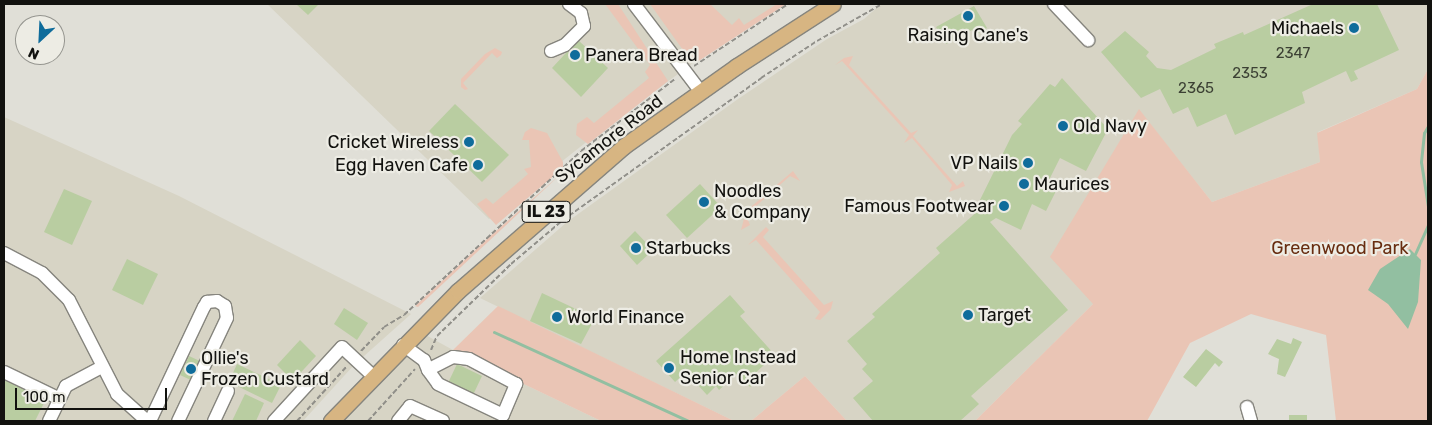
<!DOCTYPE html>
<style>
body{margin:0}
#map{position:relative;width:1432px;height:425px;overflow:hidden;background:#e0dfd7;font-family:Rubik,sans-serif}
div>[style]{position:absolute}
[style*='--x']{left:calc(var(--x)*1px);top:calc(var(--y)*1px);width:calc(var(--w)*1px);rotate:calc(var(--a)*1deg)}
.built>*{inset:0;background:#d7d4c5}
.green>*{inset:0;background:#eac5b5}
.water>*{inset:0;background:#92bfa1}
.stream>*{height:3px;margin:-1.5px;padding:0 1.5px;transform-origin:1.5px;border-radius:1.5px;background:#92bfa1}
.building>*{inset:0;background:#b9cda1}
.path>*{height:2px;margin-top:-1px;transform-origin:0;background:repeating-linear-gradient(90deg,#908f89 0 5px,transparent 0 7.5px)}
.roads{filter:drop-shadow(1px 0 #86857e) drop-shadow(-1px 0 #86857e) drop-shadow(0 1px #86857e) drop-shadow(0 -1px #86857e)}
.minor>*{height:12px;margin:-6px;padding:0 6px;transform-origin:6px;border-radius:6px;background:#fff}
.major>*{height:15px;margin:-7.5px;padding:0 7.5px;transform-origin:7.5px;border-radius:7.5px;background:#d7b582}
.dots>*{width:14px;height:14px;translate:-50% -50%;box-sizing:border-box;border:2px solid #edece4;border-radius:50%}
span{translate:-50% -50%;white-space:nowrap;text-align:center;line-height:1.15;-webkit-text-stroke:4.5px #edece4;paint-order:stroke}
.number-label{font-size:15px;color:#3c4134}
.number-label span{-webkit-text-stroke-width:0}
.shield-label span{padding:1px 4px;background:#edece4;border:1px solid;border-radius:4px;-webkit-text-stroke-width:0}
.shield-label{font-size:16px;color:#12120f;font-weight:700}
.poi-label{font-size:18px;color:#12120f}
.right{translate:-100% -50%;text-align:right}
.left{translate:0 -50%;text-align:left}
.street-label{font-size:18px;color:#12120f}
.park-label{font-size:18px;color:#682d10}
.frame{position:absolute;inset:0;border:5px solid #12120f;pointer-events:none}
.north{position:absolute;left:15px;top:15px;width:50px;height:50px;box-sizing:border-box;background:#edece4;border:1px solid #95958f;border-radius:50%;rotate:205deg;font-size:14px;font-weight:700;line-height:20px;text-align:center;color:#12120f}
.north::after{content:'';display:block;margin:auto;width:18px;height:22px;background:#0f6c9b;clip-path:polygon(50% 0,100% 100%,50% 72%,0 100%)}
.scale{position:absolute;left:15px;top:388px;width:152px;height:22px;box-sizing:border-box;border:2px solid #12120f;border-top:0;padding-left:6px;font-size:15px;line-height:18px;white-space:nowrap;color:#12120f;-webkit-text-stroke:4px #edece4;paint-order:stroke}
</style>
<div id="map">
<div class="built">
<div style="clip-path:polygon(267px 4px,786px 4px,705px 54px,594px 136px,489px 219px)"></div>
<div style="clip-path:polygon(881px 4px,1428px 4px,1428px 69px,1417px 89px,1318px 132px,1320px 162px,1212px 202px,1139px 110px,1093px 304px,975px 421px,847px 421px,805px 376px,751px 421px,734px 421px,480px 298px,567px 222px,738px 99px,827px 39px,864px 19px)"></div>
<div style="clip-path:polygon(4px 117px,179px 196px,411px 314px,354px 365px,303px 421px,4px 421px)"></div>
<div style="clip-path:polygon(422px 333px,453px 350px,601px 421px,341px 421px)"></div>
</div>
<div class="green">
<div style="clip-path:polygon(605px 4px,618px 4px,668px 81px,588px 144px,576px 135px,577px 124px,587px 117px,594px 123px,649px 78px,645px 72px,650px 65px)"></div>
<div style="clip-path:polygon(650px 4px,710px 4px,732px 25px,739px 18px,744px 25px,777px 4px,786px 4px,697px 62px,688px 57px)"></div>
<div style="clip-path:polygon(495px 48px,502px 52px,501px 55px,497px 58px,492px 53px,463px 83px,468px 89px,465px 90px,461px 87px,461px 79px,485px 54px)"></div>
<div style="clip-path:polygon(853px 56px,849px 65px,911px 133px,918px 130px,913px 136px,957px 186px,963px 181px,965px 186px,949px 192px,952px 185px,912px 138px,904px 143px,909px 135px,842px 61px,835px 65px,844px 58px)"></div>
<div style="clip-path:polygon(1428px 69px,1428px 421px,1336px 421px,1326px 335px,1251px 314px,1190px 343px,1147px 421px,975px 421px,1093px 304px,1050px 257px,1139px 109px,1212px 202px,1320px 162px,1317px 133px,1417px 89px)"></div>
<div style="clip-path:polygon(531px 128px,547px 133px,563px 162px,563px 168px,496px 225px,477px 204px,486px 198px,493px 204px,528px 174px,524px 169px,531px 167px,529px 140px,522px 140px,525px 132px)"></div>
<div style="clip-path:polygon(793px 171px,800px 181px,790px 176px,746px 215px,750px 225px,741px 230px,746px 211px)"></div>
<div style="clip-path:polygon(562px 173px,418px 307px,415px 306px,488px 238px)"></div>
<div style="clip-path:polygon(766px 227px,769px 230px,763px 237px,824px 305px,833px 301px,831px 309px,820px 320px,815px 319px,820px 312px,756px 240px,748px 245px)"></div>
<div style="clip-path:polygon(498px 306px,734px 421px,601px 421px,453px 350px)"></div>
<div style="clip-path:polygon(805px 376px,847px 421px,751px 421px)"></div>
</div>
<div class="water">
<div style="clip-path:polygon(1410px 249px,1421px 260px,1418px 302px,1408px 329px,1388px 304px,1368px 290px,1380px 269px)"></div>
</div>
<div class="stream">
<div style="--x:1428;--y:126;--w:8;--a:120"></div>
<div style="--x:1424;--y:133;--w:29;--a:96"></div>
<div style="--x:1421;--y:162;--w:45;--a:81"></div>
<div style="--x:1415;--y:254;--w:32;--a:-66"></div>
<div style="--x:494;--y:332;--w:213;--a:24.6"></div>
</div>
<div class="building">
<div style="clip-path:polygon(296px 4px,319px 4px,308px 15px)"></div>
<div style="clip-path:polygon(1313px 4px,1377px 4px,1399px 50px,1354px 71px,1358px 79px,1351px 82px,1346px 71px,1302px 92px,1305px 103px,1235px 135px,1226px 114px,1197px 127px,1188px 107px,1173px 114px,1160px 89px,1141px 98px,1101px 52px,1125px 31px,1149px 52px,1146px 56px,1157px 68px,1171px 70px,1216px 48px,1214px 44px,1243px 32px,1244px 35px)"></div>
<div style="clip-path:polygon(974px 6px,987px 28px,975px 35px,972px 30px,946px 44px,936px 27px)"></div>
<div style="clip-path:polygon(578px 40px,608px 68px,581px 97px,552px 68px)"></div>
<div style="clip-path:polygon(1062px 78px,1108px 129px,1086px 171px,1060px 158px,1049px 180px,1059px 185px,1046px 211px,1032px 204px,1021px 230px,996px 218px,990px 222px,1068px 310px,971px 396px,979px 404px,960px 421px,873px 421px,853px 398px,873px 381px,862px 369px,867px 364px,847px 341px,875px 317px,872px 314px,940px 253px,936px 248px,979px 210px,976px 208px,1012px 135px,1022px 124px,1018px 121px,1050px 84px,1055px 87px)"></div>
<div style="clip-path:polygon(455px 104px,509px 155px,482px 182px,429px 131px)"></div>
<div style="clip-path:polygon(700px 184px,721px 207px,687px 238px,666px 215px)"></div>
<div style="clip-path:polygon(64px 189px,92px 201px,72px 245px,44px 232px)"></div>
<div style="clip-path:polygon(635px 231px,653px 250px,637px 265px,620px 246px)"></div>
<div style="clip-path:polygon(127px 259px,158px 274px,143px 305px,112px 290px)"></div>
<div style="clip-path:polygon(542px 293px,595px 318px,581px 344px,530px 321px)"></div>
<div style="clip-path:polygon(730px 295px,745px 312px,740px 316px,775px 355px,750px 378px,754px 383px,750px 387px,738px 373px,719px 390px,716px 386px,707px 395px,686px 372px,675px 382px,656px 361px)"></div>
<div style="clip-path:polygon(344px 308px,368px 323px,357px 340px,334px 324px)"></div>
<div style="clip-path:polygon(1293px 338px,1302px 342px,1285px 377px,1277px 374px,1279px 359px,1268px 354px,1277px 339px,1291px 344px)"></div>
<div style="clip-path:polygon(300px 340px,316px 356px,293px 381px,277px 365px)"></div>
<div style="clip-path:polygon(1206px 349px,1223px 362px,1219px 367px,1215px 363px,1196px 387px,1183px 377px)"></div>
<div style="clip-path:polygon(189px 356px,202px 362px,193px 381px,180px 375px)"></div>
<div style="clip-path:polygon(237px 364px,281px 385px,272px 403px,229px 382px)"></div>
<div style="clip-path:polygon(457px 364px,482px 376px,473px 395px,448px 383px)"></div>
<div style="clip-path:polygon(4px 380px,46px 399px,35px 421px,4px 421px)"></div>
<div style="clip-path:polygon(245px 394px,264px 403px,256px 421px,232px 421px)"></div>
<div style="clip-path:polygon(1289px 415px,1307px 415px,1307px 421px,1289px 421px)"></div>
</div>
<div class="path">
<div style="--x:694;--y:66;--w:113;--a:-33.4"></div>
<div style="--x:431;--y:350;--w:15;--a:-67"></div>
<div style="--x:437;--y:336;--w:103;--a:-44.2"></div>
<div style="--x:511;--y:264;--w:68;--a:-40.2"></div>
<div style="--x:563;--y:220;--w:244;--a:-35.6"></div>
<div style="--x:761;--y:78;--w:67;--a:-33.5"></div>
<div style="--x:817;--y:41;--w:75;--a:-29.6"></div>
<div style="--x:361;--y:351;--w:33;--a:-46"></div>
<div style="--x:384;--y:327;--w:23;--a:-31"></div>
<div style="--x:404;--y:315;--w:241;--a:-42.8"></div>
<div style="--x:581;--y:151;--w:120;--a:-37.5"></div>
<div style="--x:297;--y:421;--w:74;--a:-47.7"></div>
<div style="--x:368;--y:421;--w:70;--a:-47.9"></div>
</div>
<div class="roads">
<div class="minor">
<div style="--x:634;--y:4;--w:111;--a:52.7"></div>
<div style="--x:1054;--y:4;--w:50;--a:46.6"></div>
<div style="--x:551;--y:51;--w:15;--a:-23"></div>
<div style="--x:565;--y:45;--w:27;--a:-45"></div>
<div style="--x:584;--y:26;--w:13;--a:-103"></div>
<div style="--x:581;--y:13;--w:15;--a:-143"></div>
<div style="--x:4;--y:253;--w:43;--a:27.8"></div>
<div style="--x:42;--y:273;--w:38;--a:45"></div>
<div style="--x:69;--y:300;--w:106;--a:62.9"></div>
<div style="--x:117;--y:394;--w:40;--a:42"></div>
<div style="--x:403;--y:345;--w:26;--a:36"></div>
<div style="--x:424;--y:360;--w:11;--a:68"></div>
<div style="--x:428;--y:370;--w:17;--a:54"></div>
<div style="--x:438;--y:384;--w:72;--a:25.5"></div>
<div style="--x:503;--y:415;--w:34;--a:-67"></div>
<div style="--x:516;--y:384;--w:53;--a:-152"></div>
<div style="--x:469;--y:359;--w:16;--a:-173"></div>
<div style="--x:453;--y:357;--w:28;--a:153"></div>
<div style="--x:4;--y:372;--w:62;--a:25.7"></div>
<div style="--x:1247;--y:407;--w:15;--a:74"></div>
<div style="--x:49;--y:421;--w:39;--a:-64"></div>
<div style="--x:66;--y:386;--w:40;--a:-28"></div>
<div style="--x:150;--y:421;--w:126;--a:-64.7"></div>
<div style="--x:204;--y:307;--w:6;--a:-59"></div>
<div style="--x:207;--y:302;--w:10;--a:-6"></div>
<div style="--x:217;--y:301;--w:9;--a:32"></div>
<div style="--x:225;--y:306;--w:12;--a:81"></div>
<div style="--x:227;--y:318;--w:114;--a:115.4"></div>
<div style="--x:214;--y:421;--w:33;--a:-65"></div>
<div style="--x:274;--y:421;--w:100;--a:-47.4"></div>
<div style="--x:342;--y:347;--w:42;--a:43.1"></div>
<div style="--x:398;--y:421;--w:19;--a:-51"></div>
<div style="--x:410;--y:406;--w:36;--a:24"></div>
</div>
<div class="major">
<div style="--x:331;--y:421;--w:182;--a:-45.7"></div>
<div style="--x:458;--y:291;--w:220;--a:-41.1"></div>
<div style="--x:624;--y:146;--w:138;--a:-35.3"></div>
<div style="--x:737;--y:66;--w:114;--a:-32.9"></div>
</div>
</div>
<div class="dots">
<div style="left:968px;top:16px;background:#0f6c9b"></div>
<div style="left:1354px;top:28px;background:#0f6c9b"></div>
<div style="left:575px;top:55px;background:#0f6c9b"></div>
<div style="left:1063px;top:126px;background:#0f6c9b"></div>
<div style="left:469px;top:142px;background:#0f6c9b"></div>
<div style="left:1028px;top:163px;background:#0f6c9b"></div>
<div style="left:478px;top:165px;background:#0f6c9b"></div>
<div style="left:1024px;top:184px;background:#0f6c9b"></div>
<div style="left:704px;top:202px;background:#0f6c9b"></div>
<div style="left:1004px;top:206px;background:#0f6c9b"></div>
<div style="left:636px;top:248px;background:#0f6c9b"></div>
<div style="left:968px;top:315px;background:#0f6c9b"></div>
<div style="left:557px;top:317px;background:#0f6c9b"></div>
<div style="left:669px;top:368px;background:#0f6c9b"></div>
<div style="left:191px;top:369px;background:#0f6c9b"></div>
</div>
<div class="number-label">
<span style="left:1293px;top:54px">2347</span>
<span style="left:1250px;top:74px">2353</span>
<span style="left:1196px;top:89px">2365</span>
</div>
<div class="shield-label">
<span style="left:546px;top:212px">IL 23</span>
</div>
<div class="poi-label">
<span class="right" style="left:1344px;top:28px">Michaels</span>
<span style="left:968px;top:35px">Raising Cane's</span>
<span class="left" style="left:585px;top:55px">Panera Bread</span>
<span class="left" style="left:1073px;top:126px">Old Navy</span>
<span class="right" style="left:459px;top:142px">Cricket Wireless</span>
<span class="right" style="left:1018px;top:163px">VP Nails</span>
<span class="right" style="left:468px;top:165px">Egg Haven Cafe</span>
<span class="left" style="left:1034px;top:184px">Maurices</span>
<span class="left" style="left:714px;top:202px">Noodles<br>&amp; Company</span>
<span class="right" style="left:994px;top:206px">Famous Footwear</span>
<span class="left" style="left:646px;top:248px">Starbucks</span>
<span class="left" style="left:978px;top:315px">Target</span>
<span class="left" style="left:567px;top:317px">World Finance</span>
<span class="left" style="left:680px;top:368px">Home Instead<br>Senior Car</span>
<span class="left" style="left:201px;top:369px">Ollie's<br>Frozen Custard</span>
</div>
<div class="street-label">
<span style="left:609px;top:139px;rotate:-38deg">Sycamore Road</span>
</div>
<div class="park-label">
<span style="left:1340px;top:248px">Greenwood Park</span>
</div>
<div class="frame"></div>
<div class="north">N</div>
<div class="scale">100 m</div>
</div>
